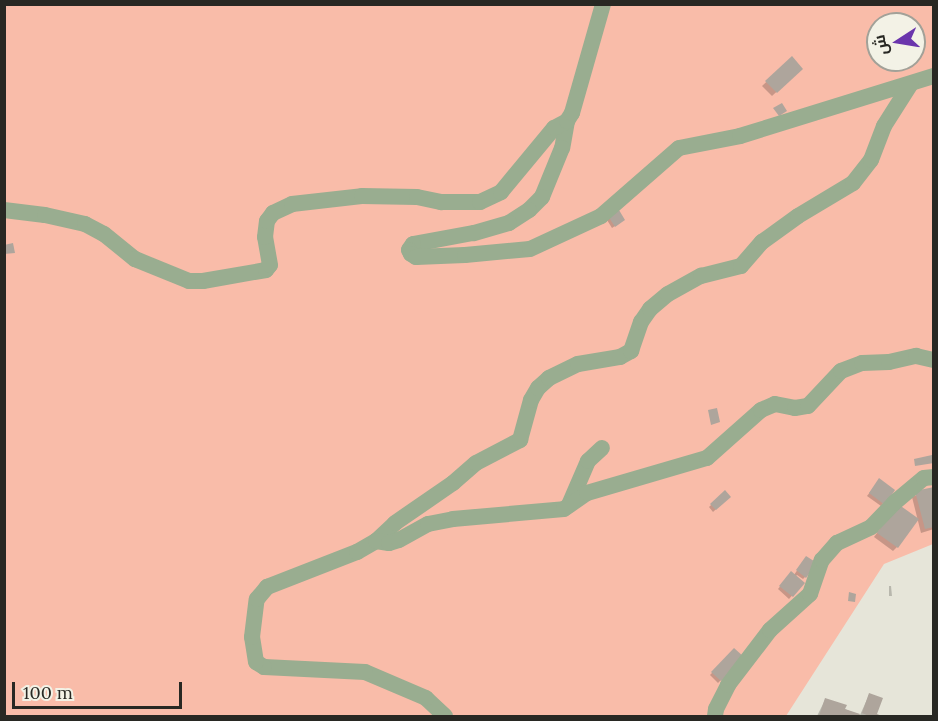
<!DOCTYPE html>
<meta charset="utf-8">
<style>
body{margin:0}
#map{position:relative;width:938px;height:721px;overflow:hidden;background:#e6e5d9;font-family:Lora,Cairo,serif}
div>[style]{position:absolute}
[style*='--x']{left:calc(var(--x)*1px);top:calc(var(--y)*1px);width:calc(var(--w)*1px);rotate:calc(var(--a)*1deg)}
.green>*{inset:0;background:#f9bca9}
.shadow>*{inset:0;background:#0003}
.building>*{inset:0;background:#aea59c}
.minor>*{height:16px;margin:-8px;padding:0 8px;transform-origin:8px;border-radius:8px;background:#99ad90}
span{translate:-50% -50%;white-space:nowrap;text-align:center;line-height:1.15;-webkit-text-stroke:5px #f3f2e6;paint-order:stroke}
.frame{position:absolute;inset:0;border:6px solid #282823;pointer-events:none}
.north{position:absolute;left:866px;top:12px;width:60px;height:60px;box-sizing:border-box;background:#f3f2e6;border:2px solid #a2a198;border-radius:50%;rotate:258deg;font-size:16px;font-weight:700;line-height:24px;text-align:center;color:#282823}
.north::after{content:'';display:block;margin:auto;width:21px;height:27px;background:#6a35ac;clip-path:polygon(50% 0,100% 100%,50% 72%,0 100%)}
.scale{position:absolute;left:12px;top:682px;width:170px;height:27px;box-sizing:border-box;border:3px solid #282823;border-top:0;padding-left:8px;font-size:18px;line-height:21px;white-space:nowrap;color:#282823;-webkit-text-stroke:4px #f3f2e6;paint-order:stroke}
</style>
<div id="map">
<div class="green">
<div style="clip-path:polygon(evenodd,4px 5px,933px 5px,933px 544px,884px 564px,786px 716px,5px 716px,4px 5px,878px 24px,914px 24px,914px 60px,878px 60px,878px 24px)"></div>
</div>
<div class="shadow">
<div style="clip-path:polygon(792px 58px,801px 69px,772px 96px,762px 86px)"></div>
<div style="clip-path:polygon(609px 217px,621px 222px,612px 228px,607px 220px)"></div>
<div style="clip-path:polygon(877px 483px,893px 490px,881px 506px,867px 496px)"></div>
<div style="clip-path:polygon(934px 488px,934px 529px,921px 533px,912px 497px)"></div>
<div style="clip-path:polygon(725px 492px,729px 497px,713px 512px,709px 507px)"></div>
<div style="clip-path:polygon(894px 510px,897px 547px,893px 551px,874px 537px)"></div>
<div style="clip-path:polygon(804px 560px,805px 577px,803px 579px,797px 575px,795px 577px,803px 583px,789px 599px,778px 589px,791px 573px,794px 575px)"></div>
<div style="clip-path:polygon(889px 586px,891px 586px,892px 596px,889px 596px)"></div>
<div style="clip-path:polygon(734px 650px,742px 658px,718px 683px,710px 675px)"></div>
<div style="clip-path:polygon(869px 695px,875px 715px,879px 716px,860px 715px)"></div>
<div style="clip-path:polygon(825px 700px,858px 715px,858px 716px,817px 716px)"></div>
</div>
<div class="building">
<div style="clip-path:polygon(792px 56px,803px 69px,777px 93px,765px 81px)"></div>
<div style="clip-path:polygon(782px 103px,787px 111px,779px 116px,773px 108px)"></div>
<div style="clip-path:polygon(619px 210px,625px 220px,615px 227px,608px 216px)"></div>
<div style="clip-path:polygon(13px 243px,15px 253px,4px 254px,4px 245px)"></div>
<div style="clip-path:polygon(717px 408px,720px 422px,711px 425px,708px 410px)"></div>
<div style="clip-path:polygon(932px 455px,934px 463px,915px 466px,914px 459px)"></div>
<div style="clip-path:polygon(879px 478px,895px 490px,885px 505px,869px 493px)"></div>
<div style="clip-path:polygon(934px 487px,934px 527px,925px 529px,915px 491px)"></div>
<div style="clip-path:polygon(725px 490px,731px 497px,716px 510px,710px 504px)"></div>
<div style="clip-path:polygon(898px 504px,919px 519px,898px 548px,877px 533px)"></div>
<div style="clip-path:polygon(806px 556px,817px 563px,806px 578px,796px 570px)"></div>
<div style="clip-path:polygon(791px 571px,805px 583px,793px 597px,779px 586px)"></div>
<div style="clip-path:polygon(849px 592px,856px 594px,855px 602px,848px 601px)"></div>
<div style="clip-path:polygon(734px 648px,744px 657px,721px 681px,711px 672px)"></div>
<div style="clip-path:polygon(869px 693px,883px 698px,877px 714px,882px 716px,869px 716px,862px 713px)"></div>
<div style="clip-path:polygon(825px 698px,847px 705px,845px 709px,860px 714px,859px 716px,819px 716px)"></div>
</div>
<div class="minor">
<div style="--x:567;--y:121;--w:27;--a:100"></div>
<div style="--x:562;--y:148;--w:53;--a:112.2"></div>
<div style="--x:542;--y:197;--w:18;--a:135"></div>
<div style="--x:529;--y:210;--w:24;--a:147"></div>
<div style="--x:509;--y:223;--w:37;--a:164"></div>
<div style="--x:473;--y:233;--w:61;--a:169.6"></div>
<div style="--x:413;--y:244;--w:7;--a:124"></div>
<div style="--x:409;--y:250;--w:4;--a:63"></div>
<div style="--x:411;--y:254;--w:6;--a:31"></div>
<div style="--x:416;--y:257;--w:49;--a:-2.3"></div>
<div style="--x:465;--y:255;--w:65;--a:-5.3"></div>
<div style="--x:530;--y:249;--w:78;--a:-24.9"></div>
<div style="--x:601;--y:216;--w:103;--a:-41.1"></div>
<div style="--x:679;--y:148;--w:62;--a:-11.1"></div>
<div style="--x:740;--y:136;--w:203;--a:-17.2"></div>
<div style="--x:4;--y:210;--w:41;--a:7"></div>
<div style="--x:45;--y:215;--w:41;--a:12.7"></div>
<div style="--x:85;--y:224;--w:21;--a:28"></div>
<div style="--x:104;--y:234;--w:40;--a:39"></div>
<div style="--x:135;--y:259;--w:58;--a:22.2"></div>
<div style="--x:189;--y:281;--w:14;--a:0"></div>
<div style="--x:203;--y:281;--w:64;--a:-9.9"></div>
<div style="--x:266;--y:270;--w:6;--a:-51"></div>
<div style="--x:270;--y:265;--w:28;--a:-100"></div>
<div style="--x:265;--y:237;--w:16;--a:-83"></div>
<div style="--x:267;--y:221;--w:10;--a:-53"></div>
<div style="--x:273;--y:213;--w:21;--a:-25"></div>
<div style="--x:292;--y:204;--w:70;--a:-6.5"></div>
<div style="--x:362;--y:196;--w:55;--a:1"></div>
<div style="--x:417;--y:197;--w:25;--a:12"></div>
<div style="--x:441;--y:202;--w:39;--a:0"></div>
<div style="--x:480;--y:202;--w:23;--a:-25"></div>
<div style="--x:501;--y:192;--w:83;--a:-50.4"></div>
<div style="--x:554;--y:128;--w:15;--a:-28"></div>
<div style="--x:567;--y:121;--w:9;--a:-58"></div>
<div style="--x:572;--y:113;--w:113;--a:-74.1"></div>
<div style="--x:569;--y:505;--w:48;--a:-66.6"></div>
<div style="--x:588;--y:461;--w:19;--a:-43"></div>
<div style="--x:376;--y:541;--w:26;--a:-43"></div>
<div style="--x:395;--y:523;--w:70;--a:-34.6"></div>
<div style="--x:453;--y:483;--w:30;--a:-41"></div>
<div style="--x:476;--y:463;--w:50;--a:-27.6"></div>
<div style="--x:520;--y:440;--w:41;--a:-74.6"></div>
<div style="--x:531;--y:400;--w:14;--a:-60"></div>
<div style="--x:538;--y:388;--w:15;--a:-42"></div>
<div style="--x:549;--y:378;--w:32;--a:-26"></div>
<div style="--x:578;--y:364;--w:43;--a:-9.5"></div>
<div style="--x:620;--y:357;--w:13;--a:-29"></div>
<div style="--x:631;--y:351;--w:31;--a:-71"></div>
<div style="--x:641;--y:322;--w:16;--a:-55"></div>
<div style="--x:650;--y:309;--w:23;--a:-40"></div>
<div style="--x:668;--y:294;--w:38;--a:-29"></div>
<div style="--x:701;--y:276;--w:41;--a:-14"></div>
<div style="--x:741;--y:266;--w:32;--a:-49"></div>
<div style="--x:762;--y:242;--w:44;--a:-35.8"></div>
<div style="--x:798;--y:216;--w:64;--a:-31"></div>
<div style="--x:853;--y:183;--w:29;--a:-52"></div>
<div style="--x:871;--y:160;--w:36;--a:-69"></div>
<div style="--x:884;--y:126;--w:49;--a:-57.6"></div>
<div style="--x:445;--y:716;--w:26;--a:-137"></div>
<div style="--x:426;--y:698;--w:66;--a:-156.9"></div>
<div style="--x:365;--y:672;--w:101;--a:-177.2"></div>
<div style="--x:264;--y:667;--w:9;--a:-148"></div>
<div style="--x:256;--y:662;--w:25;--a:-99"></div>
<div style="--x:252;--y:637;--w:38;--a:-83"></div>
<div style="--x:257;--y:599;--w:16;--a:-50"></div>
<div style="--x:267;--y:587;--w:97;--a:-21.3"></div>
<div style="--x:357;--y:552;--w:22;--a:-30"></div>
<div style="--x:376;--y:541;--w:13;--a:9"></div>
<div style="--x:389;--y:543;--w:10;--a:-17"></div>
<div style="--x:399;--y:540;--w:33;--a:-29"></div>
<div style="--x:428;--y:524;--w:25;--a:-11"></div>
<div style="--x:453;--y:519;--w:111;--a:-5.1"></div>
<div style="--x:564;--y:509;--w:28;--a:-35"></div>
<div style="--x:587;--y:493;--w:125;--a:-16.3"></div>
<div style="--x:707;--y:458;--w:72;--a:-41.6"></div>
<div style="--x:761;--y:410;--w:15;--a:-23"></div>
<div style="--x:775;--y:404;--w:20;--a:11"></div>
<div style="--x:795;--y:408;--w:13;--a:-9"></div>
<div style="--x:808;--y:406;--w:48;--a:-46.7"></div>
<div style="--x:841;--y:371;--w:22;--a:-21"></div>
<div style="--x:862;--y:363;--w:27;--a:-2"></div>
<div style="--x:889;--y:362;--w:28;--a:-13"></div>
<div style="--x:916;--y:356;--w:18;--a:13"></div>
<div style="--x:715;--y:716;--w:7;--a:-82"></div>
<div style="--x:716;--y:709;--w:27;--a:-63"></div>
<div style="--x:728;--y:685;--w:69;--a:-52.6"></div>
<div style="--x:770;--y:630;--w:54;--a:-42"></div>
<div style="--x:810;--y:594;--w:36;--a:-71"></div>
<div style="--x:822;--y:560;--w:23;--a:-49"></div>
<div style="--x:837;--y:543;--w:38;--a:-25"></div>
<div style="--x:871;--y:527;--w:33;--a:-46"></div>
<div style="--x:894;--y:503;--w:39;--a:-40"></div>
<div style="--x:924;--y:478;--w:10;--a:-6"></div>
</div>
<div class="frame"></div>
<div class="north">ش</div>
<div class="scale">100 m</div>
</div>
